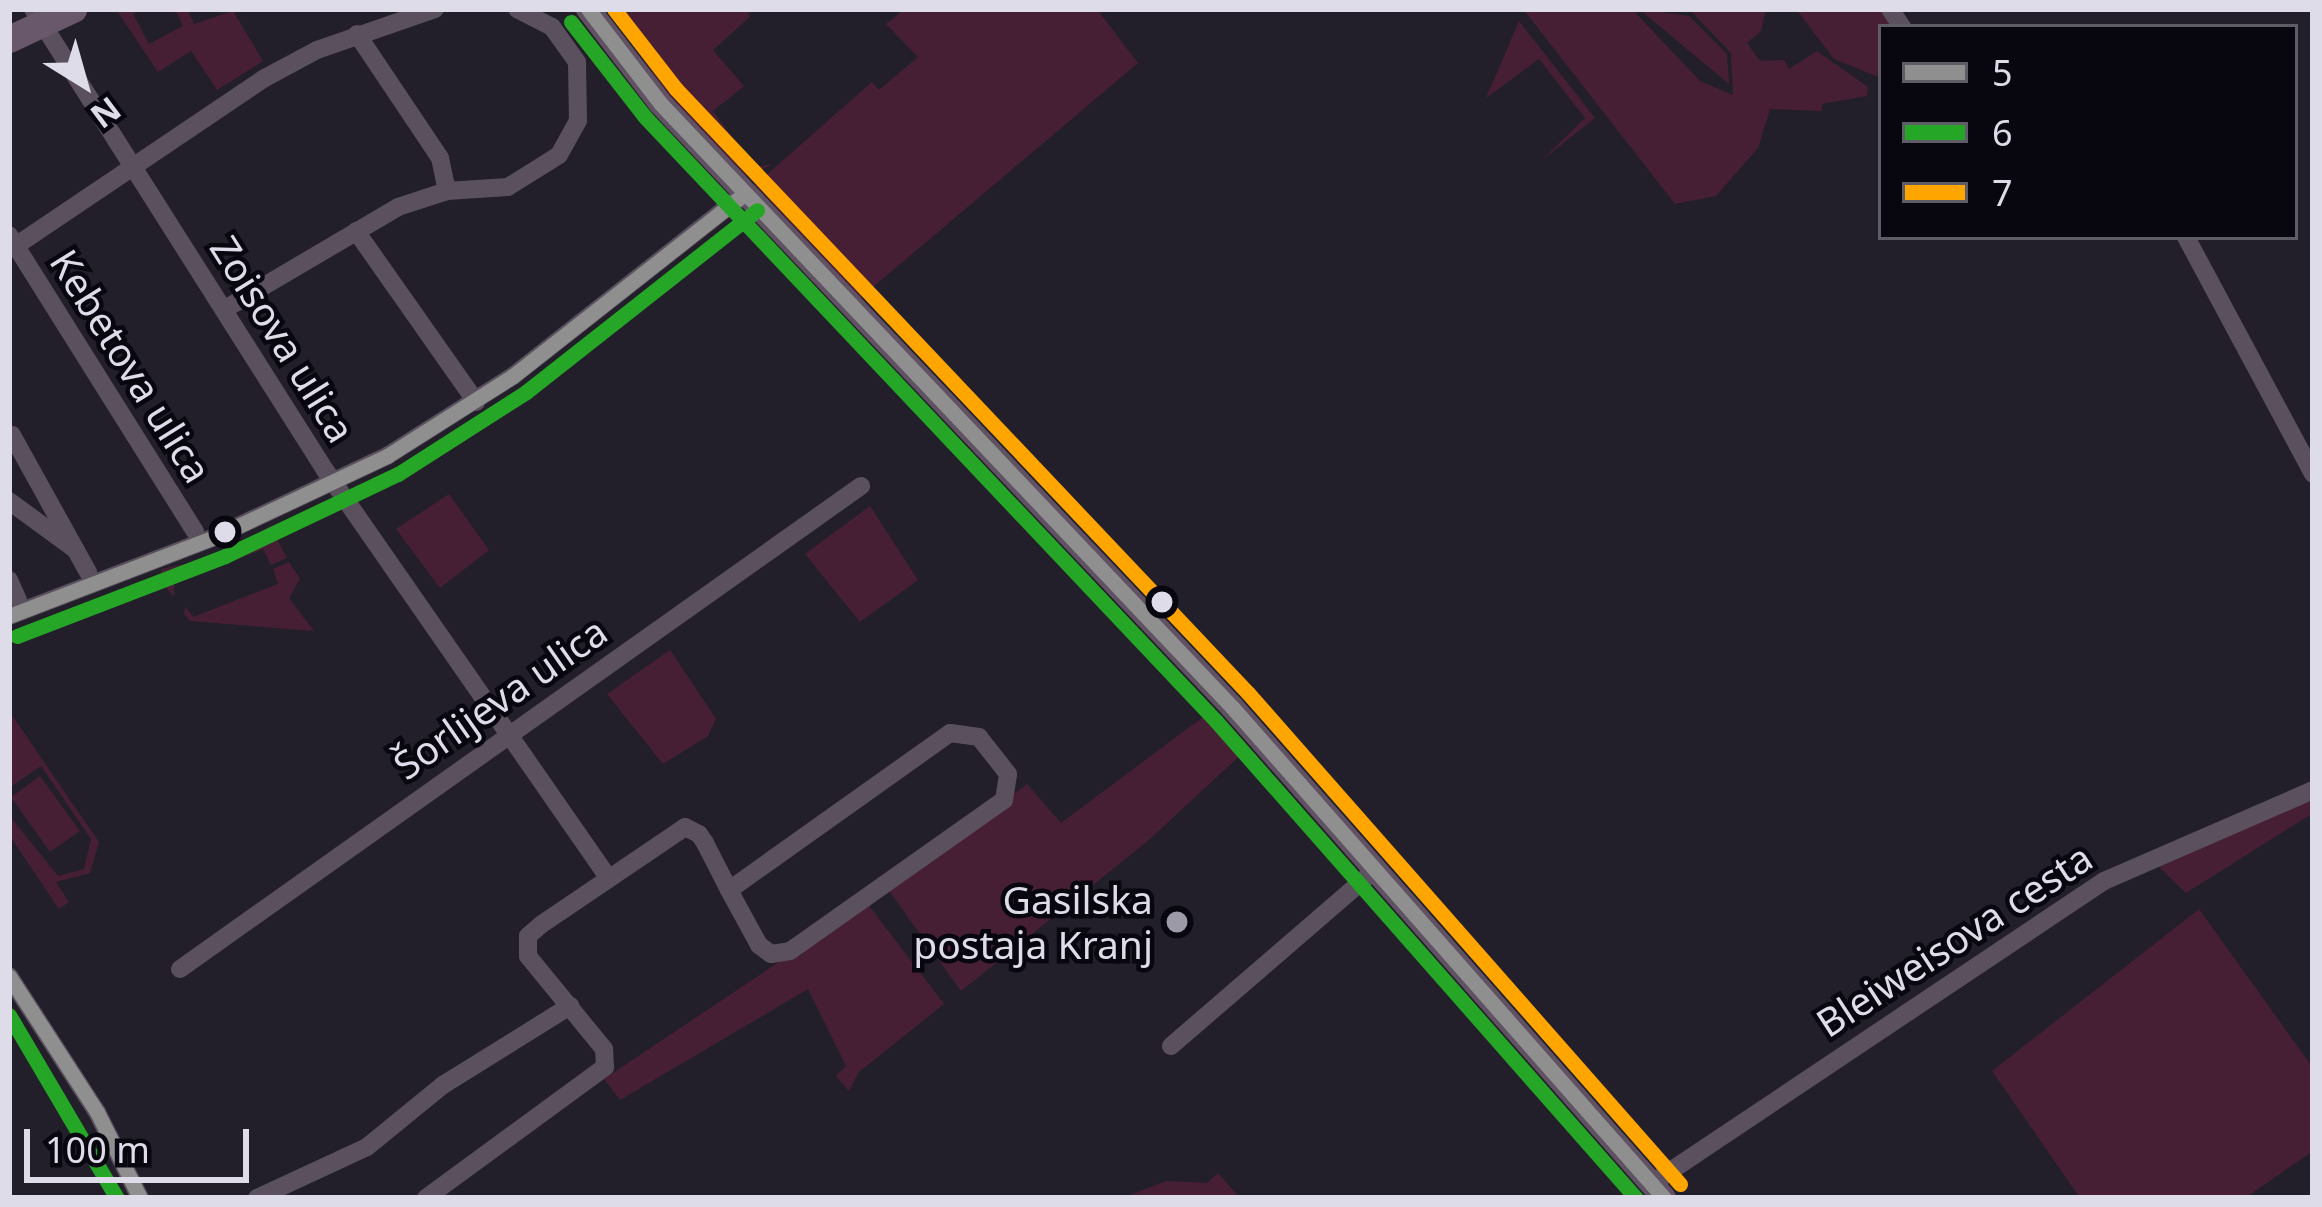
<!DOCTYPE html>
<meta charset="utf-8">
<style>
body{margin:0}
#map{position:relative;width:2322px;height:1207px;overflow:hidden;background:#221f2a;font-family:"Noto Sans",sans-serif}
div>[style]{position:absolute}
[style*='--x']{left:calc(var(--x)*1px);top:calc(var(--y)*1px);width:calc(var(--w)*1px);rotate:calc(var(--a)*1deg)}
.green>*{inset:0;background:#471f34}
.minor>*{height:18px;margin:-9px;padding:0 9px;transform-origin:9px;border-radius:9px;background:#5b505d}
.secondary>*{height:24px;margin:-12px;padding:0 12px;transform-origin:12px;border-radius:12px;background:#605263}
.primary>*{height:27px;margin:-13.5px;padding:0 13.5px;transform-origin:13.5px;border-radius:13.5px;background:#69586b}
.bus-1>*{height:15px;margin:-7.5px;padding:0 7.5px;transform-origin:7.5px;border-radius:7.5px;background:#8f8f8f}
.bus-2>*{height:15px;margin:-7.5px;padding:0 7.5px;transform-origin:7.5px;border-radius:7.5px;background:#26a626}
.bus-3>*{height:15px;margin:-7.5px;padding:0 7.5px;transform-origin:7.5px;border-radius:7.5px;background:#ffa500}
.dots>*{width:33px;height:33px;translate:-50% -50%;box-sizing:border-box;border:6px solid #08070f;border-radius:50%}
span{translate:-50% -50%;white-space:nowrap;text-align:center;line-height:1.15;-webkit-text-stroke:9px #08070f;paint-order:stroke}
.street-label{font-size:39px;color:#dedce9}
.poi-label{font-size:39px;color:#dedce9}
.right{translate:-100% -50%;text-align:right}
.frame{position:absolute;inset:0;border:12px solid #dedce9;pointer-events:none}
.legend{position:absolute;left:1878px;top:24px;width:420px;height:216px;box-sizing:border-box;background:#08070f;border:3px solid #5e5c66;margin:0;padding:15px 21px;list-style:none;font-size:36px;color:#dedce9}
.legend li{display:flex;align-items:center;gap:24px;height:60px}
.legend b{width:60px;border:3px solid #5e5c66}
.north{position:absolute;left:24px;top:24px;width:120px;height:120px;-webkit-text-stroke:9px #08070f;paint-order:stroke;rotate:143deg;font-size:33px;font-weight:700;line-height:48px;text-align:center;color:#dedce9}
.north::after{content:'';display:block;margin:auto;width:42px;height:54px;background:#dedce9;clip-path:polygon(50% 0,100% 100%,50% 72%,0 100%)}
.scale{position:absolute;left:24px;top:1129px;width:225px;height:54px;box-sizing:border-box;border:6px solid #dedce9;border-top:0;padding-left:15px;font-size:36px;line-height:42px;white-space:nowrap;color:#dedce9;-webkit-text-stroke:9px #08070f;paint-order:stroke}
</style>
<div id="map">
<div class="green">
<div style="clip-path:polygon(116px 9px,141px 9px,133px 14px,149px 44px,183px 26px,175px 9px,187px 9px,194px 24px,233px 11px,263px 61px,217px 90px,191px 51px,158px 72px)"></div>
<div style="clip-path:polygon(610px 9px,747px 9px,750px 17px,713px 50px,744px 86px,713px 111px,754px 167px,773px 164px,744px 177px,664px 90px)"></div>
<div style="clip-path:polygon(905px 9px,1099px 12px,1138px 63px,860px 298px,755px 185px,872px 82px,879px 90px,918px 57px,886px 24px)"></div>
<div style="clip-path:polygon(1523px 9px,1632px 9px,1700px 81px,1733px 95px,1731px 53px,1689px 9px,1766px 9px,1761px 31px,1747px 43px,1760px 61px,1784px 60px,1789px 69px,1817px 51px,1868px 87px,1867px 96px,1822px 104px,1822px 111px,1770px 109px,1758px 148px,1716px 196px,1675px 204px)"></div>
<div style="clip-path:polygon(1639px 9px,1689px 16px,1727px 54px,1729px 84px)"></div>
<div style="clip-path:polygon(1796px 9px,1881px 9px,1893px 27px,1881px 27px,1881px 78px,1834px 59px)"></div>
<div style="clip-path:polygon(1519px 21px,1595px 118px,1542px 160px,1585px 118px,1539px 59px,1486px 98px)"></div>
<div style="clip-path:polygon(449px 494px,489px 550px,440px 588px,396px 529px)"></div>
<div style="clip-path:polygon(870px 506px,918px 580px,860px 622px,805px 554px)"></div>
<div style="clip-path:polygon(270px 526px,287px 558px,271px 565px,263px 549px,174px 584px,174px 597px,159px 579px,162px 569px,230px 554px)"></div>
<div style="clip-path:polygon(289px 562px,300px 579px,289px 598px,314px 631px,190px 621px,184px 614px,185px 607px,193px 617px,278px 584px,273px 569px)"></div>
<div style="clip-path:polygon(670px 650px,716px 719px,708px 736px,663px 764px,607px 694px)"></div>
<div style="clip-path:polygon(9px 711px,99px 842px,90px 873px,56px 882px,69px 902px,59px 909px,9px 835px,9px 815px,58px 876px,84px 869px,91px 839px,41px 766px,9px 788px)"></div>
<div style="clip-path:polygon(1207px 714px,1249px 747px,1149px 840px,961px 991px,887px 888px,1027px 784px,1061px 823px)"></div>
<div style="clip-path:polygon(40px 776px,80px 831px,50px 852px,11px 797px)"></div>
<div style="clip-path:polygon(2313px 796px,2313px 813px,2186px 893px,2159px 867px)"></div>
<div style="clip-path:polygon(867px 903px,944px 1004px,859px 1072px,849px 1091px,836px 1076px,846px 1066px,808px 989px,620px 1100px,604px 1079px)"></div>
<div style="clip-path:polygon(2199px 909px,2313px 1068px,2313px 1151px,2245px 1198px,2080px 1198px,1992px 1071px)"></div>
<div style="clip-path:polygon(1218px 1173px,1240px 1198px,1123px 1198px,1166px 1181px,1207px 1183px)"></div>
</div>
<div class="minor">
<div style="--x:33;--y:9;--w:546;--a:57.65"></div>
<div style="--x:325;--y:470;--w:496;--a:55.2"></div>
<div style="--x:1890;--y:9;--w:22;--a:56"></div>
<div style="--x:357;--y:34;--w:149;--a:56.2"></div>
<div style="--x:440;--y:158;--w:34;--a:78"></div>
<div style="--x:356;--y:231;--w:209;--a:54.9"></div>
<div style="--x:9;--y:235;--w:350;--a:57.9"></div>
<div style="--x:2186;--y:237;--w:269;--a:61.8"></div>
<div style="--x:17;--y:245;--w:297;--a:-34"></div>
<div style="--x:263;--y:79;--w:61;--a:-28.2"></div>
<div style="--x:317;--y:50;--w:125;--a:-19.2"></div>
<div style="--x:225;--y:309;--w:201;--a:-30.5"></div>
<div style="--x:398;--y:207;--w:52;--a:-18.1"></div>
<div style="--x:447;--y:191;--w:61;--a:-3.8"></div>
<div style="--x:508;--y:187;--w:60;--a:-32.1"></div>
<div style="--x:559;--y:155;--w:39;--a:-61"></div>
<div style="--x:578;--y:121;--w:59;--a:-91"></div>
<div style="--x:577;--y:62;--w:43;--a:-125.5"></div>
<div style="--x:552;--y:27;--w:39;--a:-153"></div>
<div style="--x:12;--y:435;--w:157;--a:61"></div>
<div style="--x:9;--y:501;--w:83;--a:36.2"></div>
<div style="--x:9;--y:580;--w:22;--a:66"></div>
<div style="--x:9;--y:616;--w:223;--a:-21"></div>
<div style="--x:217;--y:536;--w:188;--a:-25.2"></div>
<div style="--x:387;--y:456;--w:149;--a:-32.4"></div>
<div style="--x:513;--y:376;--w:294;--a:-38.2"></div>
<div style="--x:180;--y:969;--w:835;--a:-35.35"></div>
<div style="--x:9;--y:976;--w:162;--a:57.1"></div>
<div style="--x:97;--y:1112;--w:96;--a:63.4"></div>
<div style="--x:1171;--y:1046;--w:272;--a:-40.8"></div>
<div style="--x:1651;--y:1184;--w:545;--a:-33.78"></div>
<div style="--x:2104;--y:881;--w:228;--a:-23.5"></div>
<div style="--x:257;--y:1198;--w:121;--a:-24.9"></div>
<div style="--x:367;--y:1147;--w:98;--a:-39.2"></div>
<div style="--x:443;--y:1085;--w:150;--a:-31.9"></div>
<div style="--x:426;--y:1198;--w:222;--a:-36.2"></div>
<div style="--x:605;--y:1067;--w:18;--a:-93"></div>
<div style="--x:604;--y:1049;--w:120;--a:-129.3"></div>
<div style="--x:528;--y:956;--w:20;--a:-90"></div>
<div style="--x:528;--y:936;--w:18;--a:-41"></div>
<div style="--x:542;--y:924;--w:173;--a:-34.1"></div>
<div style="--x:685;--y:827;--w:16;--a:27"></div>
<div style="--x:699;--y:834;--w:11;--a:56"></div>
<div style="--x:705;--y:843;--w:53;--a:62.9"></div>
<div style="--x:729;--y:890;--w:63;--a:61.4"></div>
<div style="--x:759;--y:945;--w:15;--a:37"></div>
<div style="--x:771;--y:954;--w:19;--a:-9"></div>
<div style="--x:790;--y:951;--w:262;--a:-35.2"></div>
<div style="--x:1004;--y:800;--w:26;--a:-81"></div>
<div style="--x:1008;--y:774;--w:47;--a:-128.1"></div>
<div style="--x:979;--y:737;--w:29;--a:-172"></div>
<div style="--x:950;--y:733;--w:271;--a:144.6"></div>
</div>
<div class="secondary">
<div style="--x:588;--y:9;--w:118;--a:52.5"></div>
<div style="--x:660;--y:103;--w:832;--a:46.56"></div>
<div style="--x:1232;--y:707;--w:654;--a:48.66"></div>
</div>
<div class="primary">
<div style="--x:9;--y:39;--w:71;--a:-25.1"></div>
</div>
<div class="bus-1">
<div style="--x:588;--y:9;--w:118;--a:52.5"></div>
<div style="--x:660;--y:103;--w:832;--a:46.56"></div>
<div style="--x:1232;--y:707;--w:654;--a:48.66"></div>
<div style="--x:9;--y:616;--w:223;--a:-21"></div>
<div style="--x:217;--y:536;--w:188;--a:-25.2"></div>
<div style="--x:387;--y:456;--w:149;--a:-32.4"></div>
<div style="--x:513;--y:376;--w:294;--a:-38.2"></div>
<div style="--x:9;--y:976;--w:162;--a:57.1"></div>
<div style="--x:97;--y:1112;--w:96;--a:63.4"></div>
</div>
<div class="bus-2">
<div style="--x:571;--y:22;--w:120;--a:52.1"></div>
<div style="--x:645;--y:117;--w:831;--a:46.61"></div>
<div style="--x:1216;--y:721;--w:636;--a:48.64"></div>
<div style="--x:17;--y:636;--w:223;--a:-21"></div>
<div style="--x:225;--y:556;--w:191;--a:-25.4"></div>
<div style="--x:398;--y:474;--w:152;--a:-32.6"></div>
<div style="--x:526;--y:392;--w:294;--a:-38.2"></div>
<div style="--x:9;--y:1015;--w:212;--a:59.5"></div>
</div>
<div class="bus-3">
<div style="--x:614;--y:9;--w:101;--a:52.2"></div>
<div style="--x:676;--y:89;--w:832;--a:46.56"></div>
<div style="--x:1248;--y:693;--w:654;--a:48.66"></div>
</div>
<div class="dots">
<div style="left:225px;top:532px;background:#dedce9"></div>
<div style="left:1162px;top:602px;background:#dedce9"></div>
<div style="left:1177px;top:922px;background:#9c9aa6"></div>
</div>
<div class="street-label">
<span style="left:283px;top:339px;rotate:58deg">Zoisova ulica</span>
<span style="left:131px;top:366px;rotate:58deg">Kebetova ulica</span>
<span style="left:500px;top:698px;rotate:-35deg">Šorlijeva ulica</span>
<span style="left:1954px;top:940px;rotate:-33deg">Bleiweisova cesta</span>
</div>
<div class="poi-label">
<span class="right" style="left:1153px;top:922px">Gasilska<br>postaja Kranj</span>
</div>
<div class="frame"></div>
<ul class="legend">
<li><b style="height:15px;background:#8f8f8f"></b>5</li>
<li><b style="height:15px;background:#26a626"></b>6</li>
<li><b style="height:15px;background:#ffa500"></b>7</li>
</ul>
<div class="north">N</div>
<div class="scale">100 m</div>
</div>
